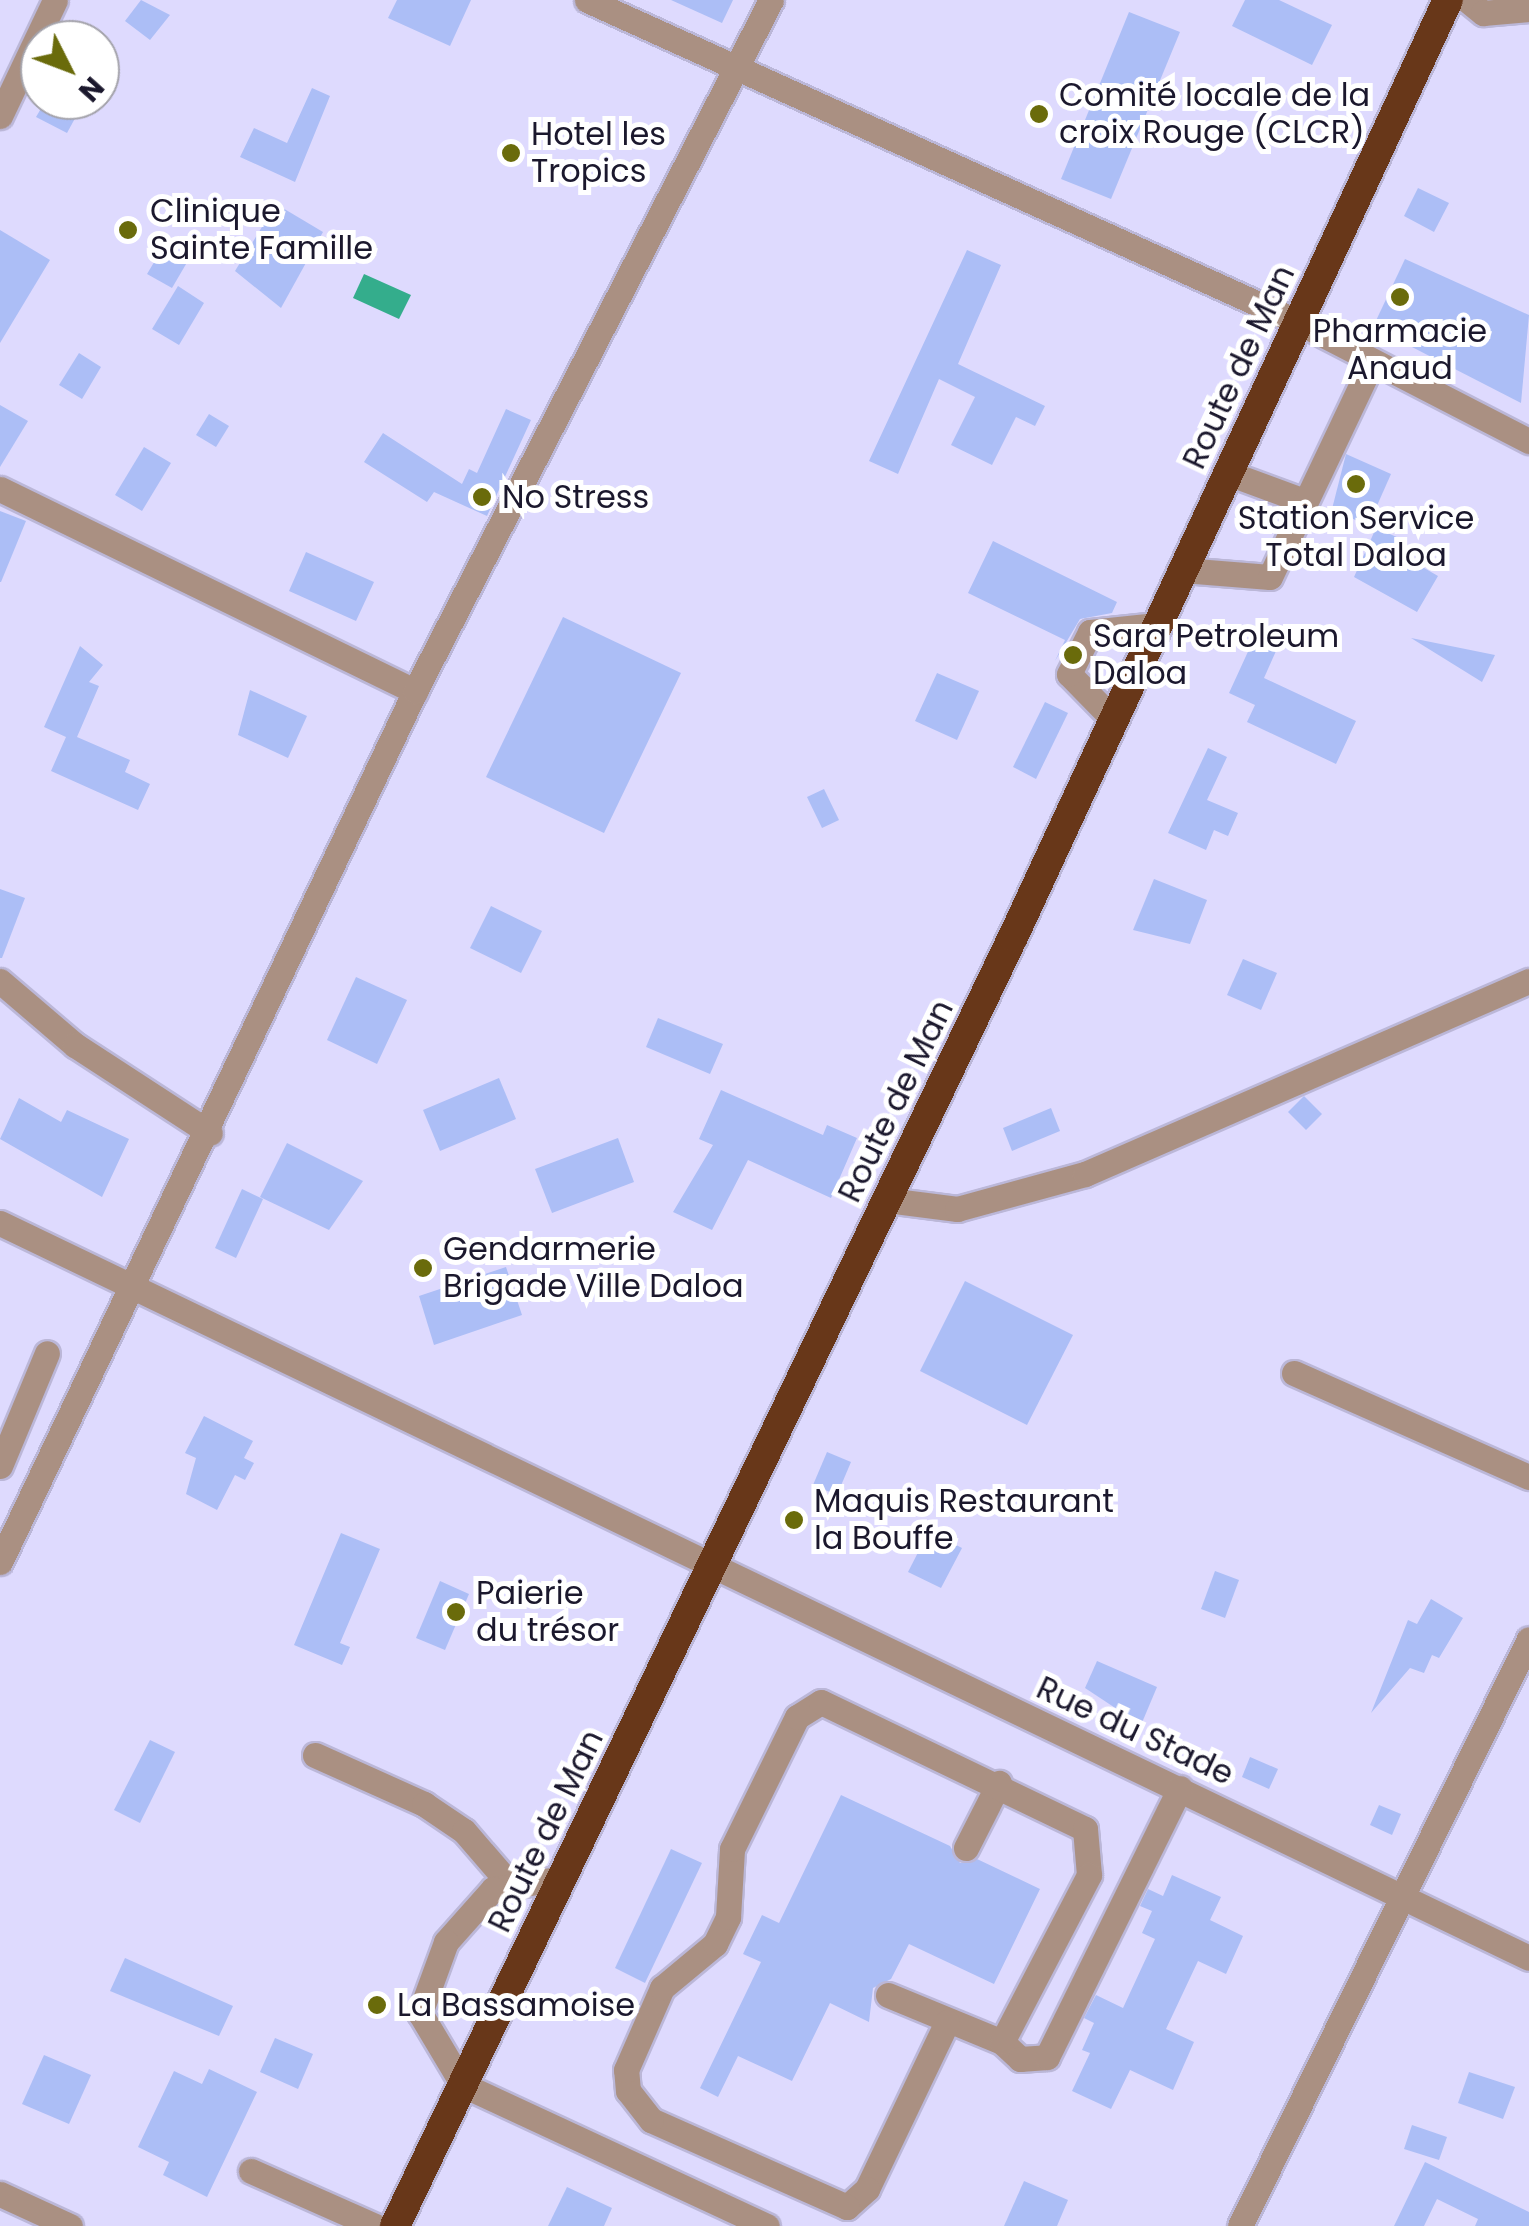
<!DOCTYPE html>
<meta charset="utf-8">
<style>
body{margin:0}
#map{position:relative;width:1529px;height:2226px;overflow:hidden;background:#dedafe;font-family:Poppins,sans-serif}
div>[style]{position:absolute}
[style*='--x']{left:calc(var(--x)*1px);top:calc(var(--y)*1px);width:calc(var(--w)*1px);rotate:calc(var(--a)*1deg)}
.water>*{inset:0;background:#34ad8c}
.building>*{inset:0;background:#acbef6}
.roads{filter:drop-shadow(2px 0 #bbb7d8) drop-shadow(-2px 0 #bbb7d8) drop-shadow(0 2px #bbb7d8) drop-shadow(0 -2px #bbb7d8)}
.minor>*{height:25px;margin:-12.5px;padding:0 12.5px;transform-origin:12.5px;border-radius:12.5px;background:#aa9082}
.highway>*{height:30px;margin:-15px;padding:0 15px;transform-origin:15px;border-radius:15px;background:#683719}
.dots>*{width:28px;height:28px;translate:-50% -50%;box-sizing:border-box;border:5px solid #fff;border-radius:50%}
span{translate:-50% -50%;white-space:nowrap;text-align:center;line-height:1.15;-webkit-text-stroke:10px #fff;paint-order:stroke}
.poi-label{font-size:32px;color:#1b182d}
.left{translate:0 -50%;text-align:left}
.street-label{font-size:32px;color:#1b182d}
.north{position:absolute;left:20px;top:20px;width:100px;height:100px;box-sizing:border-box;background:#fff;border:2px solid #a4a3ab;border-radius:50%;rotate:132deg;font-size:28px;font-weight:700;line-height:40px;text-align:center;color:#1b182d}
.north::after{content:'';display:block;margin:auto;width:35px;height:45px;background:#6a6b0b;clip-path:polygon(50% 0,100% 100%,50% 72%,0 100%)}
</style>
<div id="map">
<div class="water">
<div style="clip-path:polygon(364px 274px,411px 295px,399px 319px,353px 298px)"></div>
</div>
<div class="building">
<div style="clip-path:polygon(141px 0,170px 15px,150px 40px,125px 21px)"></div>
<div style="clip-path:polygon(397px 0,471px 0,450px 46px,388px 18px)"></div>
<div style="clip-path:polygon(671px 0,733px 0,722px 23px)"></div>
<div style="clip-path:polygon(1245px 0,1279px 0,1332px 25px,1312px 65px,1232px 26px)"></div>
<div style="clip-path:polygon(1129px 12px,1180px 32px,1111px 199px,1061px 179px)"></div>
<div style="clip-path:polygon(312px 88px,330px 96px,295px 182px,240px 157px,254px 128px,287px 143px)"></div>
<div style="clip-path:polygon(46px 100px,85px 100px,67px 133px,36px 117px)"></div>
<div style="clip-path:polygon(1418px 188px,1449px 203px,1434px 232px,1404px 216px)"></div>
<div style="clip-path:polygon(276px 204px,323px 232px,281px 308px,235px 271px)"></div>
<div style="clip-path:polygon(0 230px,50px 260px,0 343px)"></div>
<div style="clip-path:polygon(165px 244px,189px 259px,172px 288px,147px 274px)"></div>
<div style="clip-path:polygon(967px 250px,1001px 265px,958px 364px,1045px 406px,1035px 426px,1016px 417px,992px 465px,951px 445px,975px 397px,939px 379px,898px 474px,869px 461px)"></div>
<div style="clip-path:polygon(1405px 259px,1529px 315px,1521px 403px,1373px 327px)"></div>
<div style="clip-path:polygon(178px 286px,204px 303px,179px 345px,152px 329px)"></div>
<div style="clip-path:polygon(79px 353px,101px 367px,82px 399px,59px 385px)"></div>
<div style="clip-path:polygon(0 405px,28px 421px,0 467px)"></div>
<div style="clip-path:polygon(506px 409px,531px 420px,487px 516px,434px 492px,427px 502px,364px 462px,383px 433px,462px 484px,469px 469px,477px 473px)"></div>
<div style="clip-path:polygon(209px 414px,229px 426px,216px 447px,196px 435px)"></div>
<div style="clip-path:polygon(144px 447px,171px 463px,142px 511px,115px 495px)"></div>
<div style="clip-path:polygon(1346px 454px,1391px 474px,1368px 526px,1332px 509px)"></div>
<div style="clip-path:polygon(0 511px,26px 521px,1px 582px,0 582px)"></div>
<div style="clip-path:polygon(1376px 528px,1406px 541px,1400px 554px,1438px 576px,1417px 612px,1354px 577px)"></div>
<div style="clip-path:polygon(993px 541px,1117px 602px,1112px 613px,1080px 619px,1055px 661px,1065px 640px,968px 593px)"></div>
<div style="clip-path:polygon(306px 552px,374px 582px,356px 621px,289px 591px)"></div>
<div style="clip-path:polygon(563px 617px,681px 673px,604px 833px,486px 777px)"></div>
<div style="clip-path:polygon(1257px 632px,1280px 642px,1264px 678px,1356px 721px,1336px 764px,1247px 722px,1255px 705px,1229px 693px)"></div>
<div style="clip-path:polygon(1411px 638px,1495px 655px,1482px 682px)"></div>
<div style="clip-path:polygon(80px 646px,103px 665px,89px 682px,99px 686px,77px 737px,130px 760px,125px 772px,150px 784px,138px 810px,51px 771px,66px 737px,44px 727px)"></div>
<div style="clip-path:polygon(937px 673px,979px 691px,957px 740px,915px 721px)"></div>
<div style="clip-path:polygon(250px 690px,307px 716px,288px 758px,238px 735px)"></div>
<div style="clip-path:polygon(1045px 702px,1068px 713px,1036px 779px,1013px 767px)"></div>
<div style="clip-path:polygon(1208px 748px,1227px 757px,1207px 800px,1238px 813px,1228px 836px,1214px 830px,1206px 850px,1168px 833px)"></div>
<div style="clip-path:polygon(824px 789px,839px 820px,822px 828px,807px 797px)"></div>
<div style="clip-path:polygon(1154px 879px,1207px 900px,1190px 944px,1133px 930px)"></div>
<div style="clip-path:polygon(0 889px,25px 898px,2px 958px,0 958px)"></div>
<div style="clip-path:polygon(491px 906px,542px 931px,521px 973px,470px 948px)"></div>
<div style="clip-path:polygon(1243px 959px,1277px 973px,1261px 1010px,1227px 995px)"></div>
<div style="clip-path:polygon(356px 977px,407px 1000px,377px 1064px,327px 1040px)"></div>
<div style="clip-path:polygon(658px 1018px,723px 1044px,710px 1074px,646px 1047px)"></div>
<div style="clip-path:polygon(499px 1078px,516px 1119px,440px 1151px,423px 1110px)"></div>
<div style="clip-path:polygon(721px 1090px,823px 1135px,827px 1125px,857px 1138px,831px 1198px,748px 1160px,712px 1230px,673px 1212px,713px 1145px,699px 1139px)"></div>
<div style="clip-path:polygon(1304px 1096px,1322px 1114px,1306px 1130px,1288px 1112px)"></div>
<div style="clip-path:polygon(19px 1098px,61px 1122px,67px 1110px,129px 1139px,102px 1197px,0 1139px)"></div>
<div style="clip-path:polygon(1051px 1108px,1060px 1131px,1012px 1151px,1003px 1128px)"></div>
<div style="clip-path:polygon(618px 1138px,634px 1182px,552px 1213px,535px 1169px)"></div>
<div style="clip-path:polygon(287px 1143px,363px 1181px,329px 1230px,260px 1197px)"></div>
<div style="clip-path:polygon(242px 1189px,263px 1199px,236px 1258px,215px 1248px)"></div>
<div style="clip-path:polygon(506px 1267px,522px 1315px,434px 1345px,419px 1296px)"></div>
<div style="clip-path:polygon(965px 1281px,1073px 1335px,1027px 1425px,920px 1371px)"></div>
<div style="clip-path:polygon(204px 1416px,253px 1441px,244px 1458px,254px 1463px,245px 1480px,235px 1475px,217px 1510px,186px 1494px,196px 1458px,185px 1453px)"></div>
<div style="clip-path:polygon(827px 1452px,851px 1462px,837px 1495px,813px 1485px)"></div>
<div style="clip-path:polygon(929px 1531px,962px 1548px,941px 1588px,908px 1572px)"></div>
<div style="clip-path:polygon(341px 1533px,380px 1549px,340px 1643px,350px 1647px,342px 1665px,294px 1645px)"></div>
<div style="clip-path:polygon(1215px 1571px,1239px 1580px,1225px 1618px,1201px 1609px)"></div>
<div style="clip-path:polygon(440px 1581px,469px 1594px,445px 1650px,416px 1638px)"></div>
<div style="clip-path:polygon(1431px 1599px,1463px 1618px,1439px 1658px,1432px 1655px,1424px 1673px,1410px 1668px,1371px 1713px,1408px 1620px,1417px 1624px)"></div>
<div style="clip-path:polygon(1097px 1661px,1157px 1687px,1141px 1725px,1085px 1688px)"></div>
<div style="clip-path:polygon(150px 1740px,175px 1752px,140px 1823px,114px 1810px)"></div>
<div style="clip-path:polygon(1250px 1757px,1278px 1769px,1269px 1789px,1242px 1777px)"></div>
<div style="clip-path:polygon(841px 1795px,950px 1846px,960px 1863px,977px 1859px,1040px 1889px,994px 1984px,909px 1944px,891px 1979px,873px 1988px,869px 2022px,830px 2003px,792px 2081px,738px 2056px,718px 2097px,700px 2088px,761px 1962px,743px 1954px,762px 1915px,779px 1923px)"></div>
<div style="clip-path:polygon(1379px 1805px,1401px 1814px,1392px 1835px,1370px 1825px)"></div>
<div style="clip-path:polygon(671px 1849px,702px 1863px,645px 1983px,615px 1968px)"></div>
<div style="clip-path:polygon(1172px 1875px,1221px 1897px,1210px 1920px,1243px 1936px,1226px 1974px,1198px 1961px,1166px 2029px,1194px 2042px,1173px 2090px,1130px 2070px,1111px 2109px,1072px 2091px,1090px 2053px,1082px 2050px,1094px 2023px,1084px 2018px,1096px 1995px,1123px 2008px,1155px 1939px,1142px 1933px,1152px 1911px,1140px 1906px,1148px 1889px,1163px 1896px)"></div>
<div style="clip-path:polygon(125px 1958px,233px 2006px,219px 2036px,110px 1991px)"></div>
<div style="clip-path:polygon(275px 2038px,313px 2054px,298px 2089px,260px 2072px)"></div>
<div style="clip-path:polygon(44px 2055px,91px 2075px,69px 2124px,22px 2104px)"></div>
<div style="clip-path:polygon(209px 2069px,257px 2092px,207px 2197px,163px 2175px,169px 2162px,138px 2147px,174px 2071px,202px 2084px)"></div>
<div style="clip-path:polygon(1469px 2072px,1515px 2087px,1503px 2119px,1458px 2103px)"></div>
<div style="clip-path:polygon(1412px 2125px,1447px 2137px,1439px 2160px,1404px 2149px)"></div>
<div style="clip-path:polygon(1425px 2162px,1529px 2212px,1529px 2226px,1475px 2226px,1478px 2219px,1437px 2199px,1424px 2226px,1394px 2226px)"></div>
<div style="clip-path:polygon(1024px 2181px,1068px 2200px,1057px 2226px,1004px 2226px)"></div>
<div style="clip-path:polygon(567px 2187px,612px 2208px,604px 2226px,548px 2226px)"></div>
</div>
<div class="roads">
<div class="minor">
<div style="--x:587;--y:0;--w:781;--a:24.36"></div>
<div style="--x:1298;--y:322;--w:260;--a:27.3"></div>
<div style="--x:1467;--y:0;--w:21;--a:39"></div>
<div style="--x:1483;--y:13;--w:46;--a:-5"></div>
<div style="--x:0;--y:116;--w:128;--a:-64.6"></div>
<div style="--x:1228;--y:473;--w:81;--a:20.2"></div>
<div style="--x:0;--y:489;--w:462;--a:26"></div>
<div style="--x:1183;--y:570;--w:87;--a:4.6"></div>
<div style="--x:1270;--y:577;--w:236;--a:-64.6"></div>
<div style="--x:1114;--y:720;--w:64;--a:-134.4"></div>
<div style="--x:1069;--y:674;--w:47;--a:-63.4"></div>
<div style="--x:1090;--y:632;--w:67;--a:-6"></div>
<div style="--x:0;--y:981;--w:99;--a:40.5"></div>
<div style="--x:75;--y:1045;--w:161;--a:33.1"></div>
<div style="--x:887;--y:1200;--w:71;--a:7.3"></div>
<div style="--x:957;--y:1209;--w:133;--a:-15.3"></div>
<div style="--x:1085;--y:1174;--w:484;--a:-23.5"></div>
<div style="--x:0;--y:1223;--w:1696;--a:25.67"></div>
<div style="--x:1294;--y:1373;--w:257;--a:23.9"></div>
<div style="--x:0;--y:1466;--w:122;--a:-67.4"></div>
<div style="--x:0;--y:1562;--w:965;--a:-64.52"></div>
<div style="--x:415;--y:691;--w:777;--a:-62.74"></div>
<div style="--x:315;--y:1755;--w:120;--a:24.2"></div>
<div style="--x:424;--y:1804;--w:48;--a:34"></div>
<div style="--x:464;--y:1831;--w:67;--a:49.2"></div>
<div style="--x:966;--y:1848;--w:73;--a:-63.1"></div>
<div style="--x:563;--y:1878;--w:71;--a:171.1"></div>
<div style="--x:493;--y:1889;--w:71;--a:131.6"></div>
<div style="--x:446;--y:1942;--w:76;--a:110.1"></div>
<div style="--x:420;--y:2013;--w:84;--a:59.2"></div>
<div style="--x:463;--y:2085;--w:335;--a:24.9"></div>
<div style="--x:888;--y:1995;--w:123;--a:22.4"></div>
<div style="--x:1002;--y:2042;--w:25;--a:43"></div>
<div style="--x:1020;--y:2059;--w:27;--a:-4"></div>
<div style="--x:1047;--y:2057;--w:300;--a:-63.7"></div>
<div style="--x:947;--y:2022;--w:185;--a:115.6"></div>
<div style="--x:867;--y:2189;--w:27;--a:138"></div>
<div style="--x:847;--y:2207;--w:214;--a:-156.1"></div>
<div style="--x:651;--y:2120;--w:37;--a:-128"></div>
<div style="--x:628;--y:2091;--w:21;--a:-95"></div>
<div style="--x:626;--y:2070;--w:90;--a:-66.3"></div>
<div style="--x:662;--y:1988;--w:69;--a:-39.7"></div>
<div style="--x:715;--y:1944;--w:30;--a:-64"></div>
<div style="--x:728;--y:1917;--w:68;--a:-86.6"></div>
<div style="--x:732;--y:1849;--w:147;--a:-63.8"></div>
<div style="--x:797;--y:1717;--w:28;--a:-32"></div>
<div style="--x:821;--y:1702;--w:293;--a:25.7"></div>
<div style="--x:1085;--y:1829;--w:46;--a:85"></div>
<div style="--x:1089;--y:1875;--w:188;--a:117.5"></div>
<div style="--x:251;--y:2171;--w:136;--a:23.9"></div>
<div style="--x:0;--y:2194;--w:77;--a:24.6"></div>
<div style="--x:1240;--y:2226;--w:654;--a:-63.79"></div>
</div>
<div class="highway">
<div style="--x:395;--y:2226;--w:1429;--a:-64.39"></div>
<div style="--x:1013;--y:937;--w:1033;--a:-65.1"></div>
</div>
</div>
<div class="dots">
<div style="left:1039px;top:114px;background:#6a6b0b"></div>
<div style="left:511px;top:153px;background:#6a6b0b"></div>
<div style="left:128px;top:230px;background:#6a6b0b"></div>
<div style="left:1400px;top:297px;background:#6a6b0b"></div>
<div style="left:1356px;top:484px;background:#6a6b0b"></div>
<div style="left:482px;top:497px;background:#6a6b0b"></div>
<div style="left:1073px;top:655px;background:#6a6b0b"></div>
<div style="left:423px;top:1268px;background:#6a6b0b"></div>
<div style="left:794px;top:1520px;background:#6a6b0b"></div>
<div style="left:456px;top:1612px;background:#6a6b0b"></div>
<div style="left:377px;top:2005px;background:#6a6b0b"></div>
</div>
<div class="poi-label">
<span class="left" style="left:1059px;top:114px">Comité locale de la<br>croix Rouge (CLCR)</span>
<span class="left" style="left:531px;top:153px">Hotel les<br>Tropics</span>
<span class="left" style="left:150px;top:230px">Clinique<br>Sainte Famille</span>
<span style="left:1400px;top:350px">Pharmacie<br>Anaud</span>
<span class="left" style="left:502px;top:497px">No Stress</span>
<span style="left:1356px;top:537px">Station Service<br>Total Daloa</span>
<span class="left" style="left:1093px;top:655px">Sara Petroleum<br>Daloa</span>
<span class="left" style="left:443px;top:1268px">Gendarmerie<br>Brigade Ville Daloa</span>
<span class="left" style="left:814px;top:1520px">Maquis Restaurant<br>la Bouffe</span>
<span class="left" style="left:476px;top:1612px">Paierie<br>du trésor</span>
<span class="left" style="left:397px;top:2005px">La Bassamoise</span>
</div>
<div class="street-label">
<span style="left:1239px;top:367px;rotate:-65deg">Route de Man</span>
<span style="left:896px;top:1101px;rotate:-64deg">Route de Man</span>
<span style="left:1135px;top:1731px;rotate:25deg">Rue du Stade</span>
<span style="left:546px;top:1831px;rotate:-64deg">Route de Man</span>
</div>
<div class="north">N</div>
</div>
